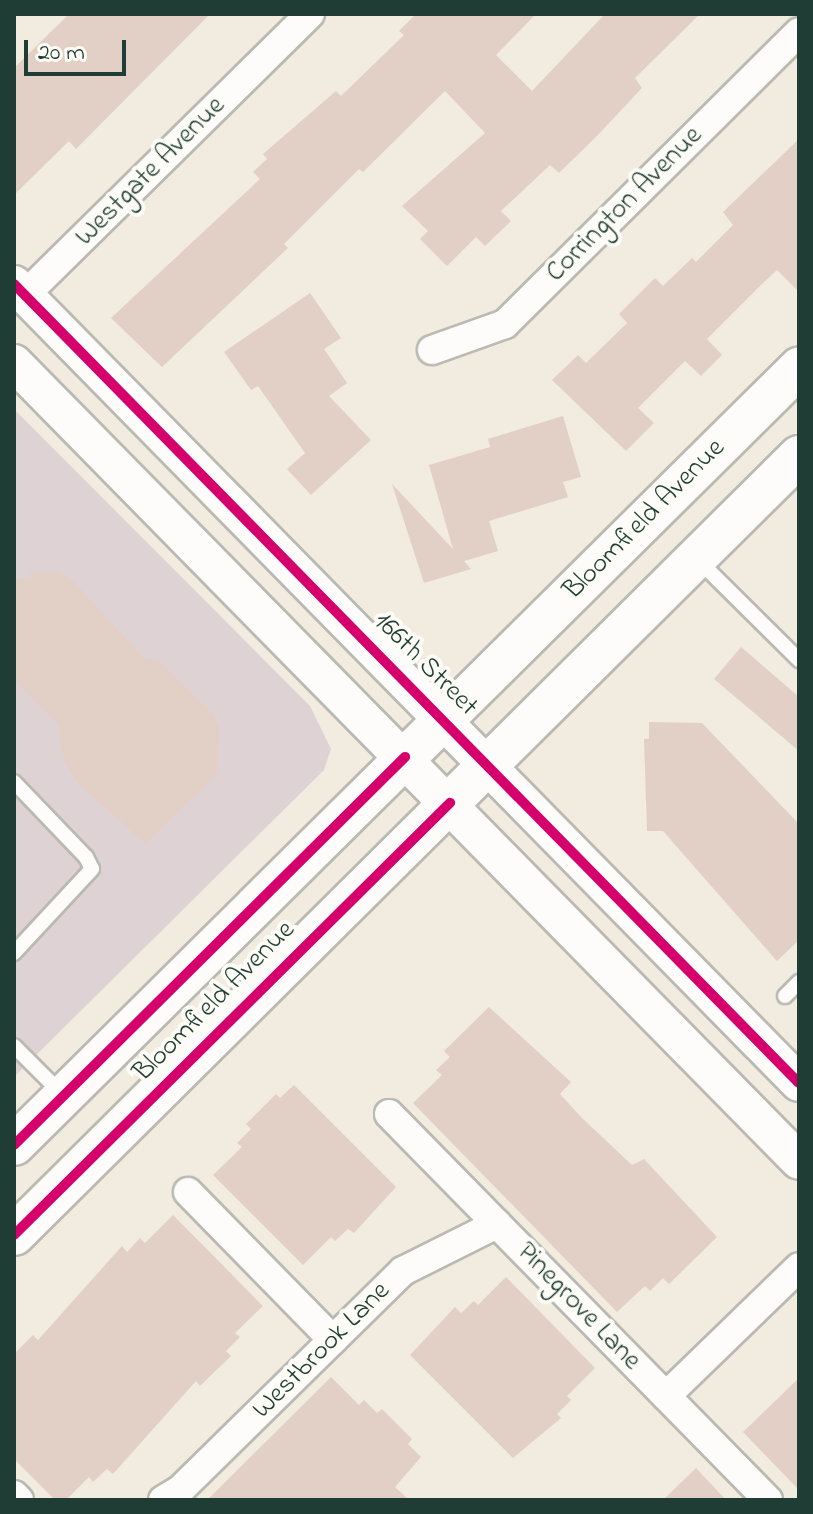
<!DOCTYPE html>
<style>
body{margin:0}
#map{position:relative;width:813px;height:1514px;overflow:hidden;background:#f1ebe0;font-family:"Indie Flower",sans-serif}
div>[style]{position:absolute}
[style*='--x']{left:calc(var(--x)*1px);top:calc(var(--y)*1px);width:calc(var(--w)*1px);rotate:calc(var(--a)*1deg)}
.industrial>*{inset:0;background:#dfd2d4}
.building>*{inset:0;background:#e2d0c6}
.roads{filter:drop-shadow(2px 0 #bab9b2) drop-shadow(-2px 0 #bab9b2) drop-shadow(0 2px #bab9b2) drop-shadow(0 -2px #bab9b2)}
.service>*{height:14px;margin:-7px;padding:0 7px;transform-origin:7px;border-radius:7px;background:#fdfcfa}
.minor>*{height:28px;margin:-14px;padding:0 14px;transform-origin:14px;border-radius:14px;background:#fdfcfa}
.tertiary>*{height:36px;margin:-18px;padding:0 18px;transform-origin:18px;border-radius:18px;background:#fdfcfa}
.secondary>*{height:40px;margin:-20px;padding:0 20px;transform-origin:20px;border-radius:20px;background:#fdfcfa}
.cycleway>*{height:10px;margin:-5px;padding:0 5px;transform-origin:5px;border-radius:5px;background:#d6006c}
span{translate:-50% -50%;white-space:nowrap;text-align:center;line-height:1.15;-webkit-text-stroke:8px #fdfcf7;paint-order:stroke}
.street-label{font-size:28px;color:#1f3d34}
.frame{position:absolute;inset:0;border:16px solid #1f3d34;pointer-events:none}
.scale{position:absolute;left:24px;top:40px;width:102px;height:36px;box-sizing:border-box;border:4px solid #1f3d34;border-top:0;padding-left:10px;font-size:24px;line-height:28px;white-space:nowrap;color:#1f3d34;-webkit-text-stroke:6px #fdfcf7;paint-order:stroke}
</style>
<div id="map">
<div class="industrial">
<div style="clip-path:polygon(14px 409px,310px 706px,331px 749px,324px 770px,14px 1077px)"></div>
</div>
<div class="building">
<div style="clip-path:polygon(69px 14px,210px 14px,76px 149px,69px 141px,14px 195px,14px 68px)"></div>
<div style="clip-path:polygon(416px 14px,536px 14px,496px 55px,532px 91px,605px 14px,700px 14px,635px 78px,642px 88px,596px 137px,559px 173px,550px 165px,501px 211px,511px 221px,485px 246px,476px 237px,447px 266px,420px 239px,428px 231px,402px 206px,485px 133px,445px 91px,363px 172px,359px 169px,284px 244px,288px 248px,162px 367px,111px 318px,260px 179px,253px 172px,267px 159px,263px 154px,336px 91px,341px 96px,404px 35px,399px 31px)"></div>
<div style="clip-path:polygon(799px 139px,799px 292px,777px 270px,762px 284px,707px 339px,722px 355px,701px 376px,685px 361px,638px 408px,654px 423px,626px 451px,552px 380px,578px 355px,586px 363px,627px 323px,619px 314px,655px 278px,663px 286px,692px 258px,696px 262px,733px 225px,723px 212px)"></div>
<div style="clip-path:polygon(310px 293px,341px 338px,324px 349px,347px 383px,329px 396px,371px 440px,311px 495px,287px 469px,305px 453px,258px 386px,251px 390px,224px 352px)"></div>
<div style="clip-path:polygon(563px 416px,581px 477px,563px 482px,568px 497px,489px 521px,498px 551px,464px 561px,471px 569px,424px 583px,392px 484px,453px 549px,429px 465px,490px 447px,488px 439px)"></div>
<div style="clip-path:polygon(30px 572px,58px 572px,73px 581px,144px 658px,158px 660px,213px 714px,219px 728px,218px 773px,146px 844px,77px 783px,62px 756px,59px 725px,14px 680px,14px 579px,31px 578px)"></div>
<div style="clip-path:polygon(741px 647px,799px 697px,799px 751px,714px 679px)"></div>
<div style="clip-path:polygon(649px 722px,702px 723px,799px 824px,799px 940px,777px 961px,663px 831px,647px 831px,644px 739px,649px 739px)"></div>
<div style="clip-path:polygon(489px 1007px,571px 1082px,560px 1094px,581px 1117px,632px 1165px,644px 1159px,717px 1237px,669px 1284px,663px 1278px,650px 1291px,645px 1286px,617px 1312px,413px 1103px,442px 1075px,436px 1070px,450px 1057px,444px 1051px)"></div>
<div style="clip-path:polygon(294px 1085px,396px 1187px,354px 1233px,348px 1229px,335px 1241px,331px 1237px,303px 1265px,213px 1175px,242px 1147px,237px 1143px,251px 1129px,246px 1124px,276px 1094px,280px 1098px)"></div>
<div style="clip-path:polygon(173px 1215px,263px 1306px,235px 1333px,240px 1337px,226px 1351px,231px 1356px,200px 1386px,196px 1381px,113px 1474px,107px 1469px,93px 1482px,89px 1477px,66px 1500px,55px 1500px,14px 1459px,14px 1354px,33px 1335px,38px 1340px,122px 1246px,127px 1252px,140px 1238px,145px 1243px)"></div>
<div style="clip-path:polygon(506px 1277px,595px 1368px,567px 1396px,571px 1400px,557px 1414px,561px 1418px,513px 1458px,410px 1355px,455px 1307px,461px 1313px,474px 1301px,478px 1305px)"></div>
<div style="clip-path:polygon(331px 1377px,359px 1405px,364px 1400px,377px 1413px,382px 1409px,412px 1439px,408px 1444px,421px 1457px,395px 1487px,409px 1500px,207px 1500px)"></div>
<div style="clip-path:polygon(799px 1378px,799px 1490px,743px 1432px)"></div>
<div style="clip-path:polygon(696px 1468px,726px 1500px,663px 1500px)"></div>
</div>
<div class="roads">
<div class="service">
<div style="--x:697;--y:559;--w:144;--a:44.7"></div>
<div style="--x:14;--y:782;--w:104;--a:46.2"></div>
<div style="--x:86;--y:857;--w:13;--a:63"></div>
<div style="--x:92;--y:869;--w:115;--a:132.9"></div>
<div style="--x:785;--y:996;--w:20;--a:-45"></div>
<div style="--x:14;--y:1046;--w:66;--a:45"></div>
</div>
<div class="minor">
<div style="--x:25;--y:295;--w:400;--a:-44.6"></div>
<div style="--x:432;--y:350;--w:77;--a:-19.6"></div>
<div style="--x:505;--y:324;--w:414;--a:-44.8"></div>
<div style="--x:389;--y:1114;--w:541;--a:45.52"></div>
<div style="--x:188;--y:1192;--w:207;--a:45.6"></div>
<div style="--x:666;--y:1396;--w:185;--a:-44.1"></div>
<div style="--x:14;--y:1495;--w:7;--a:45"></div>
<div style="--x:163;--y:1500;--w:21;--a:-31"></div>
<div style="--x:181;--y:1489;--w:311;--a:-44.5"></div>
<div style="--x:403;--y:1271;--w:105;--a:-26.6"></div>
</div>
<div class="tertiary">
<div style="--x:14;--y:284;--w:1120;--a:45.51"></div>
<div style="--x:14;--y:363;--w:1119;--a:45.47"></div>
</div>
<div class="secondary">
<div style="--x:14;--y:1145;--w:1105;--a:-44.71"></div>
<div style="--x:14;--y:1235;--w:1106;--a:-44.78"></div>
</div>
</div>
<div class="cycleway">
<div style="--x:14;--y:284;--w:1120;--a:45.51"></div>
<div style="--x:14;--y:1145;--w:551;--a:-44.78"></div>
<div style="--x:14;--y:1235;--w:614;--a:-44.74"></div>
</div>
<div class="street-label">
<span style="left:151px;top:172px;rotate:-45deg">Westgate Avenue</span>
<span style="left:625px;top:205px;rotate:-45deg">Corrington Avenue</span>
<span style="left:645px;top:520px;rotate:-45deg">Bloomfield Avenue</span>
<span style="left:425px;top:665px;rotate:45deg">166th Street</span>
<span style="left:215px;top:1002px;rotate:-45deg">Bloomfield Avenue</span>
<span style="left:578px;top:1307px;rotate:46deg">Pinegrove Lane</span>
<span style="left:322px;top:1351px;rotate:-45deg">Westbrook Lane</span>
</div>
<div class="frame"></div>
<div class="scale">20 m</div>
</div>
